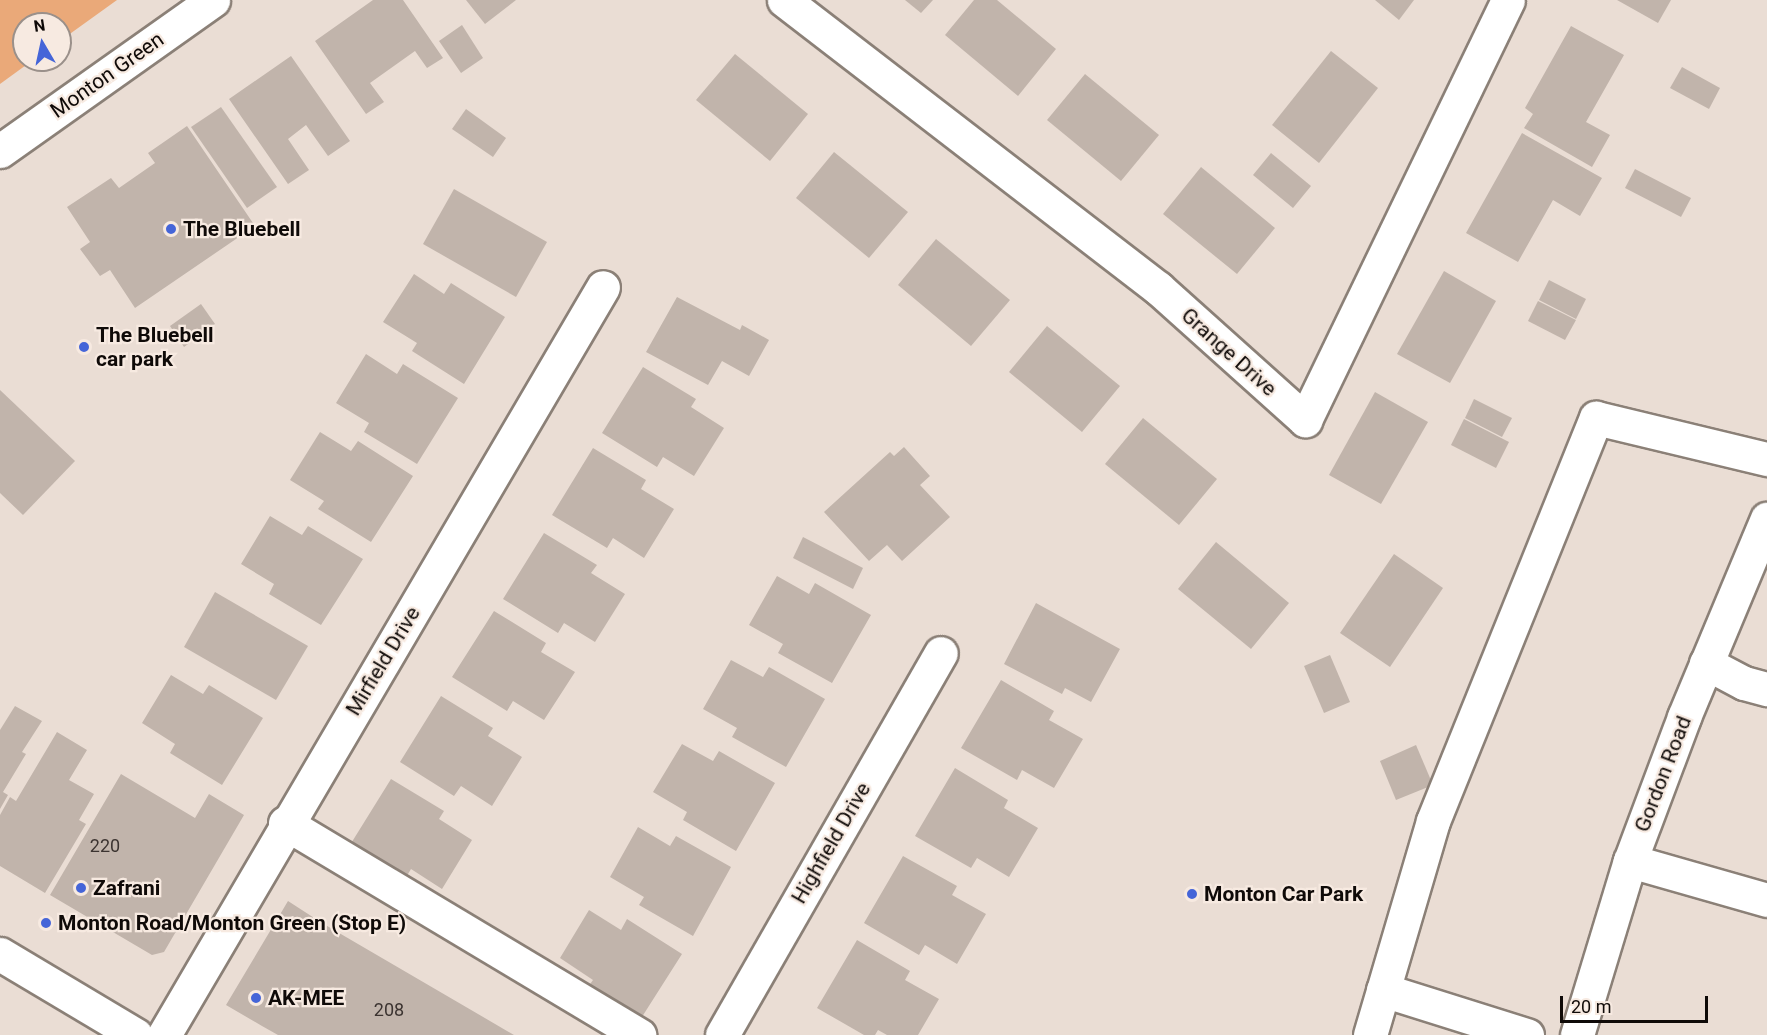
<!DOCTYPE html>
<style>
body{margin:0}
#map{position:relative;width:1767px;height:1035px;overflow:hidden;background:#eaddd4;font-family:Roboto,sans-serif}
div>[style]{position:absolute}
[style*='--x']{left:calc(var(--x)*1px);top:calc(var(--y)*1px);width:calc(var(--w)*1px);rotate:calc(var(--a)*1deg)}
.green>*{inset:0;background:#eaa979}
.building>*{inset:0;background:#c1b4ab}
.roads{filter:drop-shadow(2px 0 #8b8077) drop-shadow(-2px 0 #8b8077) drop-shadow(0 2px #8b8077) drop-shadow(0 -2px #8b8077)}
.minor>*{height:33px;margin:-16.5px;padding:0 16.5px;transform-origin:16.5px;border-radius:16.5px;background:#fff}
.major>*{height:33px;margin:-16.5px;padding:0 16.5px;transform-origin:16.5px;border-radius:16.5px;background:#fff}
.dots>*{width:16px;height:16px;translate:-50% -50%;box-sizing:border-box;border:3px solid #f7eae1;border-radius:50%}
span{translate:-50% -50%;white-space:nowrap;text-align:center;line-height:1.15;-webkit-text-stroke:4.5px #f7eae1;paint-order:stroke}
.number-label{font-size:18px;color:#3c3431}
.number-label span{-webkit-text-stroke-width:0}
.street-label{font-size:21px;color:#0f0a08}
.poi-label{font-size:21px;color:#0f0a08;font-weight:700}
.left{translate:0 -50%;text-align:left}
.north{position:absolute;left:12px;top:12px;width:60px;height:60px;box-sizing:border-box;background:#f7eae1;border:2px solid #9a908a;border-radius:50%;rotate:351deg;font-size:16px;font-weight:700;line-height:24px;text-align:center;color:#0f0a08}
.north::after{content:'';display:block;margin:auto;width:21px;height:27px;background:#4565d8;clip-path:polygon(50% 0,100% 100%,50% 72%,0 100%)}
.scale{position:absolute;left:1560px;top:996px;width:148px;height:27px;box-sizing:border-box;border:3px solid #0f0a08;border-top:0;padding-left:8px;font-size:18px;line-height:21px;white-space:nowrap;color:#0f0a08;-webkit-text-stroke:4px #f7eae1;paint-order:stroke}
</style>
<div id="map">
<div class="green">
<div style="clip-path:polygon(0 0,117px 0,60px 41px,60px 24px,24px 24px,24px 60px,33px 60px,0 84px)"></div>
</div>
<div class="building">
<div style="clip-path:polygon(373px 0,403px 0,443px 58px,427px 68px,415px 51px,370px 83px,384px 102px,366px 114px,315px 41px)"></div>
<div style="clip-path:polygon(466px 0,516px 0,485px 24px)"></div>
<div style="clip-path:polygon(905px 0,933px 0,921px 13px)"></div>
<div style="clip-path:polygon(974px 0,997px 0,1056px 49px,1018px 96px,945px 35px)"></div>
<div style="clip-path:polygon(1375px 0,1414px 0,1399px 20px)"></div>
<div style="clip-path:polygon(1617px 0,1671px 0,1658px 23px)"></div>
<div style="clip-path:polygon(462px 25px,483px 58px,461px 73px,439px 41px)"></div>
<div style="clip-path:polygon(1571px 26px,1624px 55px,1586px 122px,1610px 135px,1592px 167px,1524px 128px,1533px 114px,1525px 108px)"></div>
<div style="clip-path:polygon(1331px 51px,1378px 88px,1319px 163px,1272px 125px)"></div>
<div style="clip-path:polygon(735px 54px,808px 114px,770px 161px,696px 100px)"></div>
<div style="clip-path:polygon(291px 56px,350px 141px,328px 156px,306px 125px,288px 139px,309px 170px,288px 184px,229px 99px)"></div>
<div style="clip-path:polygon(1682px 67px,1720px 88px,1709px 109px,1670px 88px)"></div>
<div style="clip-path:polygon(1085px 74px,1159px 135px,1121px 181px,1047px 120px)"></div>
<div style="clip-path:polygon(221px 107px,277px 187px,247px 208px,191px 127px)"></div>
<div style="clip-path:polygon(466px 109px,506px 138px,493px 157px,452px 129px)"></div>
<div style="clip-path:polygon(187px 126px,255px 226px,135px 308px,110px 270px,100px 276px,80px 249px,90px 242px,67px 207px,111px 178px,119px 188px,155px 163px,148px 153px)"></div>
<div style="clip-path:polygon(1522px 133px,1602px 178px,1580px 216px,1553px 200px,1518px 262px,1466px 233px)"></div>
<div style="clip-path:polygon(834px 152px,908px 212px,869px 258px,796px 198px)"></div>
<div style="clip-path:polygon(1271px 153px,1311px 186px,1293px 208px,1253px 175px)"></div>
<div style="clip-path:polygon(1201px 167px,1275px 228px,1237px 274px,1163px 214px)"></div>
<div style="clip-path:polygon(1635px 169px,1691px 198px,1681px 217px,1625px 188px)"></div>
<div style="clip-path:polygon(454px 189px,547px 242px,516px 297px,423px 244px)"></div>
<div style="clip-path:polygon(936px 239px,1010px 300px,971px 346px,898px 285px)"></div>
<div style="clip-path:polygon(1444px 271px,1496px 301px,1450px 383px,1397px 354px)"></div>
<div style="clip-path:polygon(414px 274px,444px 294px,451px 283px,505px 317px,464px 384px,412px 351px,417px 343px,383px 322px)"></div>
<div style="clip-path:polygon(1549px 280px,1586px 299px,1576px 319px,1539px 300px)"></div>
<div style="clip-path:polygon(677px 297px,740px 330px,742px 325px,769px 340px,749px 376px,722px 361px,708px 385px,646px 352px)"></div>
<div style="clip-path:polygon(1538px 301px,1576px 320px,1565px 340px,1528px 321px)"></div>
<div style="clip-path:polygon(201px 304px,215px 324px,184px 347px,170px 326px)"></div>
<div style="clip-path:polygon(1047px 326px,1120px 386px,1082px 432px,1009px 372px)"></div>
<div style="clip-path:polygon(366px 354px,397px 374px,403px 364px,458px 398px,417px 464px,364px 432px,369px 423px,336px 403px)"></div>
<div style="clip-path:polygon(643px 367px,696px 399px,691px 407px,724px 428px,694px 476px,663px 457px,657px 467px,602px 433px)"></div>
<div style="clip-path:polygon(0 390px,75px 461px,23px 515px,0 493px)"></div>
<div style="clip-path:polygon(1375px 392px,1428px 422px,1381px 504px,1329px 475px)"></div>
<div style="clip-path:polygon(1474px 399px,1512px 418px,1502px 437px,1465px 418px)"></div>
<div style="clip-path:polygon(1143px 418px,1217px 479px,1179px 525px,1105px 464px)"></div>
<div style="clip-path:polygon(1464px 419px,1509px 442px,1496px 468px,1451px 445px)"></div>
<div style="clip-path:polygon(320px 432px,351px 451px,358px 441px,413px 476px,371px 542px,318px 509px,324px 501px,290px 480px)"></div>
<div style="clip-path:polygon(904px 447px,930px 476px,920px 485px,950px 517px,902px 561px,887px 545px,869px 561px,824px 512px,890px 452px,894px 456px)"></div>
<div style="clip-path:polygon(593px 448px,646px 480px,641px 489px,674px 509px,644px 558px,613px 538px,607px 548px,552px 515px)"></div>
<div style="clip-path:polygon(270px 516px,302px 535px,308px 526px,363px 559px,321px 625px,269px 594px,274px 584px,241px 564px)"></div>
<div style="clip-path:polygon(544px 533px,597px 565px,591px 573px,625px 594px,595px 642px,564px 623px,558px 633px,503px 599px)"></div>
<div style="clip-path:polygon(803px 537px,863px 568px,853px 589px,793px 558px)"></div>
<div style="clip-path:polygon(1216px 542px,1289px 603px,1251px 649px,1178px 589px)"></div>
<div style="clip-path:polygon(1394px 554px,1443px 588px,1390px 667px,1340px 633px)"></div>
<div style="clip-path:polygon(777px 576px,809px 594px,815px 583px,871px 615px,832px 683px,778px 653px,783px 644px,749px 625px)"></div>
<div style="clip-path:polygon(215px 592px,308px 646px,276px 700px,184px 647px)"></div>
<div style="clip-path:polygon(1036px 603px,1120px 649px,1091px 702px,1065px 688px,1062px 694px,1004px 664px)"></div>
<div style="clip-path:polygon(494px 611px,546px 643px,541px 652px,575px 672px,544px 720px,513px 701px,507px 711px,452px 677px)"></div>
<div style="clip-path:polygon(1330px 655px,1350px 702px,1324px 713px,1304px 666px)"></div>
<div style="clip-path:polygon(731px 660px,763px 677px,769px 667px,825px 699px,786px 767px,732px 737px,737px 728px,703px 709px)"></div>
<div style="clip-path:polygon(171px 675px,203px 694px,209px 685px,263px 718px,222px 785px,170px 753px,175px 744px,142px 723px)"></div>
<div style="clip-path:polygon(1001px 680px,1054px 711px,1049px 720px,1083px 739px,1054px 788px,1022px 770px,1017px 780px,961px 748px)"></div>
<div style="clip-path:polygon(441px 696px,493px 728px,488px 736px,522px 757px,492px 806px,461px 786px,454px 796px,400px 762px)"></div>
<div style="clip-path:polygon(15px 706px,42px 721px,22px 752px,26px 754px,3px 792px,8px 795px,0 809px,0 730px)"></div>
<div style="clip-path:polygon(57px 732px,87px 750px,69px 780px,94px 794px,79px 820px,86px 824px,45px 893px,0 866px,0 815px,10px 797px,16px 801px)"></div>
<div style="clip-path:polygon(682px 744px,713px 761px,719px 751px,775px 783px,736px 851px,683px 820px,687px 812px,653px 792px)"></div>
<div style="clip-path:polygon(1416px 745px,1433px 785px,1396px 800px,1380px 761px)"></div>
<div style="clip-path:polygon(955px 768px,1008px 800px,1004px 808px,1038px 828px,1009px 877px,977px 858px,971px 868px,915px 836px)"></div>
<div style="clip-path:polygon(121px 774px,195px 818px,209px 794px,244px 815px,164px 952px,152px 955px,50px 895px)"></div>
<div style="clip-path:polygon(391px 779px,444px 811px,439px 819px,472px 840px,442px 889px,411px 869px,405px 879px,350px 845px)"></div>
<div style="clip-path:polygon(638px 827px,670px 846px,676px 836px,731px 867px,693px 936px,639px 905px,644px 897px,610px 877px)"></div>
<div style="clip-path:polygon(903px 856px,957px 886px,952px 895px,986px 914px,957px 964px,925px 945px,919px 955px,864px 923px)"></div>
<div style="clip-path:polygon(288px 901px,322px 923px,514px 1035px,278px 1035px,262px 1026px,226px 1005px)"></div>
<div style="clip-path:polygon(589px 910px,621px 930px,627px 919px,682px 954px,640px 1020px,588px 987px,593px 980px,560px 958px)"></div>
<div style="clip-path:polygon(857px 940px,910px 971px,905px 980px,939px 999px,918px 1035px,887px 1035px,878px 1030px,875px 1035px,864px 1035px,817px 1008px)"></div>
</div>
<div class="roads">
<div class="minor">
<div style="--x:784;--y:0;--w:472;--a:37.6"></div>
<div style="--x:1158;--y:288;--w:198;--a:41.9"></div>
<div style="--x:1305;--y:420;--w:466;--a:-64.2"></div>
<div style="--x:1706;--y:663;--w:43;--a:27.8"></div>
<div style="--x:1744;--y:683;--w:24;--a:15"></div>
<div style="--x:285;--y:823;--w:413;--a:30.9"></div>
<div style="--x:1630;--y:861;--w:142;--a:15.9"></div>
<div style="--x:1383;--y:990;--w:151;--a:17.4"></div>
<div style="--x:164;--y:1035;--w:867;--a:-59.59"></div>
<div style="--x:722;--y:1035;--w:440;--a:-60.2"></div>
<div style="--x:1370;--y:1035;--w:223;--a:-73.6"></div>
<div style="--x:1433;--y:821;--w:435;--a:-68"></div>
<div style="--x:1596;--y:418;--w:176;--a:13.5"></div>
<div style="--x:1577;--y:1035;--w:182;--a:-73.1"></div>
<div style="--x:1630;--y:861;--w:154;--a:-69.4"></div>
<div style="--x:1684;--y:717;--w:215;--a:-67.3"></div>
</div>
<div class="major">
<div style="--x:0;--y:151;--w:261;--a:-35.3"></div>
<div style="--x:0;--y:954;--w:158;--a:30.8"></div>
</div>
</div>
<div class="dots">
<div style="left:171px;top:229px;background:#4565d8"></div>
<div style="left:84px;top:347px;background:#4565d8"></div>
<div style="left:81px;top:888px;background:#4565d8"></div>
<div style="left:1192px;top:894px;background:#4565d8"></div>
<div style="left:46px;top:923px;background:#4565d8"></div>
<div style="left:256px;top:998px;background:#4565d8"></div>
</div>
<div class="number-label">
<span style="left:105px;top:846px">220</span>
<span style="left:389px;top:1010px">208</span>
</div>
<div class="street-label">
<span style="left:107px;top:75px;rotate:-35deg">Monton Green</span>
<span style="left:1229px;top:352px;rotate:42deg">Grange Drive</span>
<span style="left:383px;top:661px;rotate:-59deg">Mirfield Drive</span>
<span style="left:1663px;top:774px;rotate:-69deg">Gordon Road</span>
<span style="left:831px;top:843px;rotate:-60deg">Highfield Drive</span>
</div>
<div class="poi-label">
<span class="left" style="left:183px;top:229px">The Bluebell</span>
<span class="left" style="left:96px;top:347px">The Bluebell<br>car park</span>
<span class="left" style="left:93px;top:888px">Zafrani</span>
<span class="left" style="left:1204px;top:894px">Monton Car Park</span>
<span class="left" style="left:58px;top:923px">Monton Road/Monton Green (Stop E)</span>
<span class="left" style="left:268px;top:998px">AK-MEE</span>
</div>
<div class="north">N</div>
<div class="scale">20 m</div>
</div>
